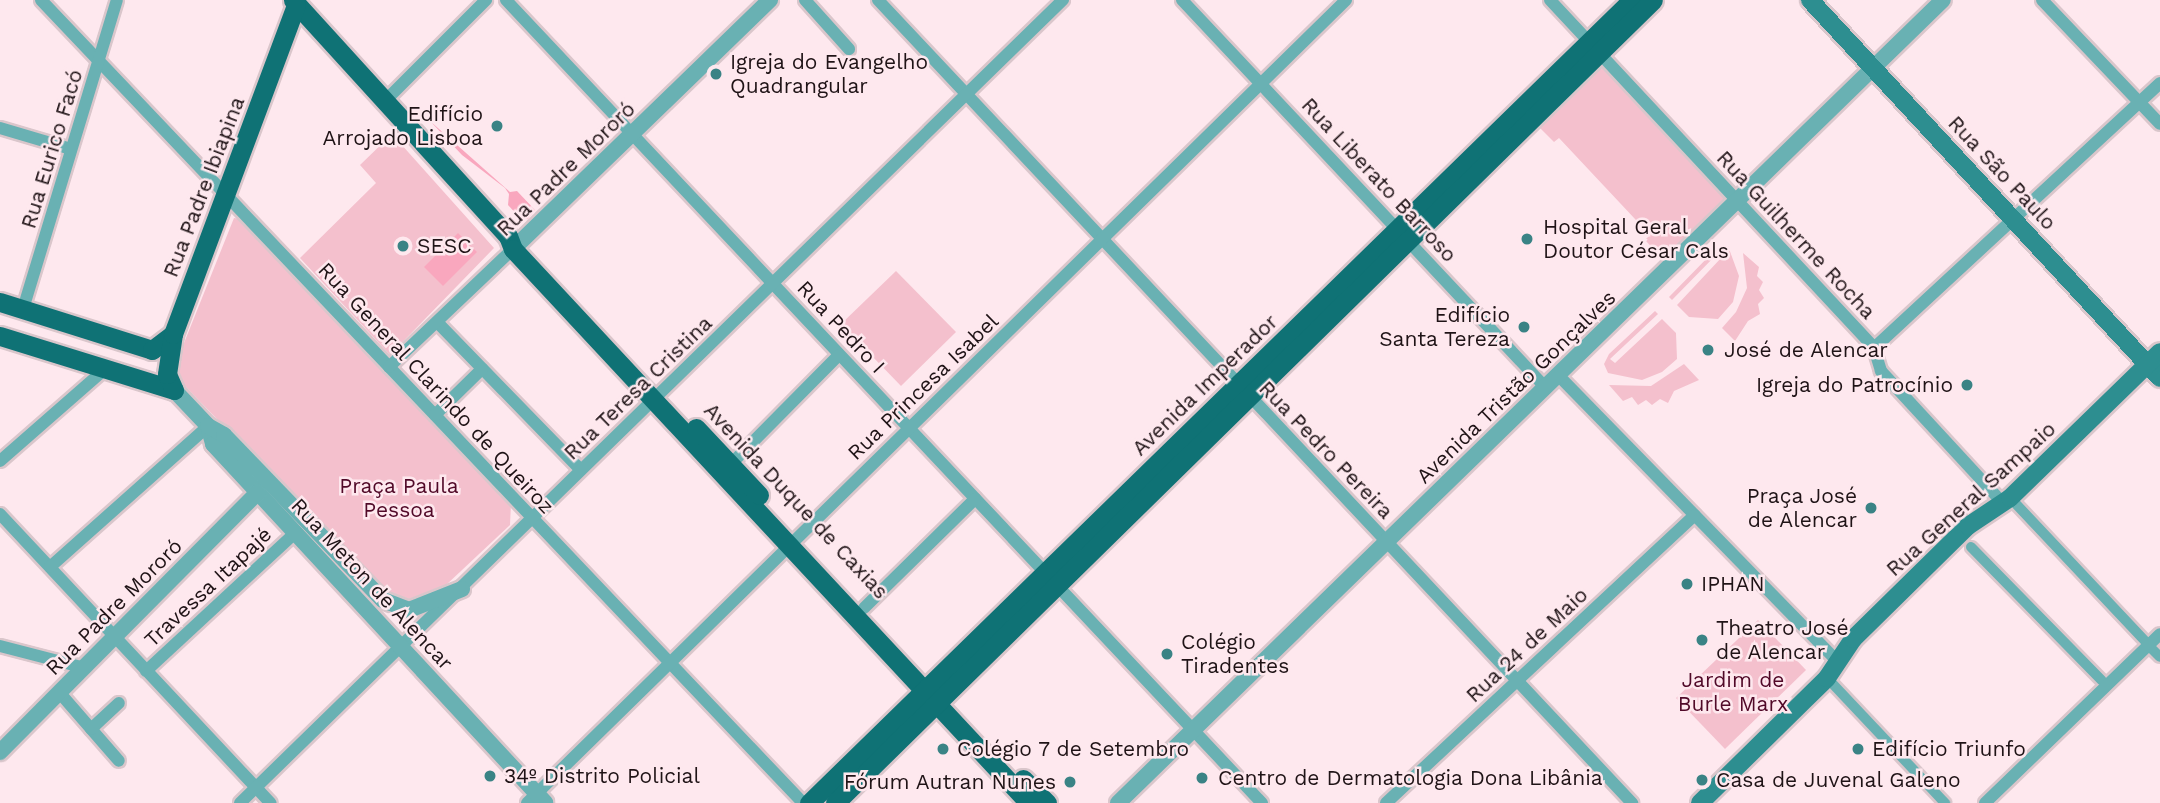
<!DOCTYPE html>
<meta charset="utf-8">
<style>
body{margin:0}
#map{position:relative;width:2160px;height:803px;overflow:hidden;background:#fee8ee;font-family:"Work Sans",sans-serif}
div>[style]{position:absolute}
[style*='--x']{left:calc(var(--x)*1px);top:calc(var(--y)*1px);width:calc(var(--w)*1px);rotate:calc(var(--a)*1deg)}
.green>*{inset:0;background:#f4c0cd}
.water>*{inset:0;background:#f9a7be}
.roads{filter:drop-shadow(2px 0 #dac6cb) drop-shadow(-2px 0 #dac6cb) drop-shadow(0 2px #dac6cb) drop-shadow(0 -2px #dac6cb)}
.pedestrian>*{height:10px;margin:-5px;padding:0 5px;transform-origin:5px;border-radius:5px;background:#69b1b3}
.minor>*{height:12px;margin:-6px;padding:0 6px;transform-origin:6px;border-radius:6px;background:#69b1b3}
.tertiary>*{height:16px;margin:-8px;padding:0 8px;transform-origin:8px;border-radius:8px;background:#69b1b3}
.secondary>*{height:18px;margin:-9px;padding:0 9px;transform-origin:9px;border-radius:9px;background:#2d8e90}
.primary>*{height:19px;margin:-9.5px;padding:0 9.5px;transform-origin:9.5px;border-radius:9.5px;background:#0f7275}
.dots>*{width:19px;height:19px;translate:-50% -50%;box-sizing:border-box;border:4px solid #fee8ee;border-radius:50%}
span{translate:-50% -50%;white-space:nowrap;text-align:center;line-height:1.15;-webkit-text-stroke:5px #fee8ee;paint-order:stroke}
.poi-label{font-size:21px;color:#1f1316}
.left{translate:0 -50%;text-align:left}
.right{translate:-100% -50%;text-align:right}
.street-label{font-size:21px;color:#1f1316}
.park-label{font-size:21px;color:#510928}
</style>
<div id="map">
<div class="green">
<div style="clip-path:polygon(1600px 64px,1725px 196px,1723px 204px,1668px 256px,1660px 256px,1645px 240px,1650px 235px,1559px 138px,1554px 142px,1537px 125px,1551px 107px,1560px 109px,1581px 88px,1579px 80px)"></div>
<div style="clip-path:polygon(392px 134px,494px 248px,390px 355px,300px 258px,376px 183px,360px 165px)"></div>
<div style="clip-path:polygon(234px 218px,240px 219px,511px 503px,510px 525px,429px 601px,395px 602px,177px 378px,174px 368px)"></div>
<div style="clip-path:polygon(1728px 246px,1739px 276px,1733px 302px,1718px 319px,1689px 317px,1677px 305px,1722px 257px,1718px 253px,1672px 300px,1669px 297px,1713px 252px)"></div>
<div style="clip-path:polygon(1743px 253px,1759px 267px,1757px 276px,1763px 282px,1759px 290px,1764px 298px,1758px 304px,1760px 314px,1748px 321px,1735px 341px,1722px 328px,1736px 312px,1747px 288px)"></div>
<div style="clip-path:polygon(896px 271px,956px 332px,901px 386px,841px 324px)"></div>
<div style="clip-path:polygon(1655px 311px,1658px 314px,1610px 359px,1615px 363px,1662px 319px,1676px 333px,1677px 359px,1662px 372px,1642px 380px,1608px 373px,1604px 364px,1609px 354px)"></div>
<div style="clip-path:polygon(1684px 364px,1699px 380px,1674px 391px,1668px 403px,1660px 399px,1652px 405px,1646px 400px,1638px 405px,1632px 397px,1623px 401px,1609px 385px,1651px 386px)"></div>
<div style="clip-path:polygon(1758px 620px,1806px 670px,1725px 749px,1676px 698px)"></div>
</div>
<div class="water">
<div style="clip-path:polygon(430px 121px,510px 192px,517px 191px,535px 210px,528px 219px,521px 219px,508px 205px,509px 194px,505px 188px,462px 155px)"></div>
<div style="clip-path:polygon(458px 233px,477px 252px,443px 286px,424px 267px)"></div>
</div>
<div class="roads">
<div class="pedestrian">
<div style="--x:2016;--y:504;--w:188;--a:46.7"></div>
<div style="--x:1971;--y:547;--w:187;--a:45.6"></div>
<div style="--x:2152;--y:649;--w:11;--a:45"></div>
<div style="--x:1830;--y:681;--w:168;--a:46.7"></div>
</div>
<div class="minor">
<div style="--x:41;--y:0;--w:1107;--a:46.5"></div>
<div style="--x:506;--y:0;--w:1103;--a:46.73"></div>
<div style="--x:805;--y:0;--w:66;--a:48.1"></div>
<div style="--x:878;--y:0;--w:1102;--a:46.8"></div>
<div style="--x:1182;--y:0;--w:532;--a:46.83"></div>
<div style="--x:1550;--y:0;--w:475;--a:47"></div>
<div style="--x:1874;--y:348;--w:24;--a:73"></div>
<div style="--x:1881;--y:371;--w:180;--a:47.3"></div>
<div style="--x:2042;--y:0;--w:171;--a:46.4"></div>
<div style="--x:383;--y:103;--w:146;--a:-45"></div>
<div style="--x:0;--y:128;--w:74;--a:16.5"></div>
<div style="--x:23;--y:309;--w:323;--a:-73.1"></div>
<div style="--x:437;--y:322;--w:205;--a:45.8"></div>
<div style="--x:1874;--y:348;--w:390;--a:-42.8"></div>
<div style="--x:389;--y:367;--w:171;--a:-43.6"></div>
<div style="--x:1559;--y:376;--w:400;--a:45.7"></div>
<div style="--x:435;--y:415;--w:66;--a:-44.4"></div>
<div style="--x:0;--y:461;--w:140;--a:-41.2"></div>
<div style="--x:731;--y:464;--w:153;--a:-45.3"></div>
<div style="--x:0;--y:514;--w:396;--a:46.9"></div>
<div style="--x:50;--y:567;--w:212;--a:-41.7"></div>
<div style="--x:864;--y:608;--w:156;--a:-44.5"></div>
<div style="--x:0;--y:646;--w:88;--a:14.5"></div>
<div style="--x:146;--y:671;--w:205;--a:-42.8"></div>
<div style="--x:59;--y:692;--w:91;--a:49"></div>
<div style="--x:91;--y:729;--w:38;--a:-43"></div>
<div style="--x:240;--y:803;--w:1150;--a:-44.3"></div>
<div style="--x:527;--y:803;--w:1147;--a:-44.43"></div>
<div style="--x:1386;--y:803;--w:422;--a:-43"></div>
<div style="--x:1985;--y:803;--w:243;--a:-44"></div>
</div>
<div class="tertiary">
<div style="--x:513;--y:249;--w:358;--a:-44.1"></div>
<div style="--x:174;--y:390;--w:50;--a:46.6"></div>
<div style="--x:208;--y:426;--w:19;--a:74"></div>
<div style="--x:213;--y:444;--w:489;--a:47.2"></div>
<div style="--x:208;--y:426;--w:18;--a:29"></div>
<div style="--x:224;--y:435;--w:229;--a:46.1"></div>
<div style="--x:383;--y:600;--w:28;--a:21"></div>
<div style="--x:409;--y:610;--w:57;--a:-21.6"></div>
<div style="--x:0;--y:752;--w:366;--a:-45.2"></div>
<div style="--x:1118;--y:803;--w:1151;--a:-44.23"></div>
</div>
<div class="secondary">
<div style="--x:1810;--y:0;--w:515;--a:47.2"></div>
<div style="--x:1700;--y:803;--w:178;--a:-44.5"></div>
<div style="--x:1827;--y:678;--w:47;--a:-56.3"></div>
<div style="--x:1853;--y:639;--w:161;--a:-44.5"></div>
<div style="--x:1968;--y:526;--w:50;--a:-33.7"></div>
<div style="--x:2010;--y:498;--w:209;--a:-44.2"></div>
</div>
<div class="primary">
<div style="--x:293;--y:0;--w:319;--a:47.7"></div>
<div style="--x:508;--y:236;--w:14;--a:69"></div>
<div style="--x:513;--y:249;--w:757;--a:47.03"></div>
<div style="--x:0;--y:302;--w:159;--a:17.5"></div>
<div style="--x:152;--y:350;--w:26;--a:-37"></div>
<div style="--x:0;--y:336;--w:182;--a:17.2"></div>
<div style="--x:174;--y:390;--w:17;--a:-114"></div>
<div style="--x:167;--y:374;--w:40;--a:-81.5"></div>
<div style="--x:173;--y:334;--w:351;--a:-69.5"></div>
<div style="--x:696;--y:428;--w:92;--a:46.8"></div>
<div style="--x:1023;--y:779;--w:34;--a:45"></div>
<div style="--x:809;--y:803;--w:1150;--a:-44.3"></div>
<div style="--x:835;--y:803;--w:1146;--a:-44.47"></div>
</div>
</div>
<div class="dots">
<div style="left:716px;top:74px;background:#3a8385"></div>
<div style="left:497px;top:126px;background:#3a8385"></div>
<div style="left:1527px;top:239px;background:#3a8385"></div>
<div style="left:403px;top:246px;background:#3a8385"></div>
<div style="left:1524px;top:327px;background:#3a8385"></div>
<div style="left:1708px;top:350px;background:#3a8385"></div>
<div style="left:1967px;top:385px;background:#3a8385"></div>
<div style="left:1871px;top:508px;background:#3a8385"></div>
<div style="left:1687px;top:584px;background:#3a8385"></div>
<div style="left:1702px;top:640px;background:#3a8385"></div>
<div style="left:1167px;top:654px;background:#3a8385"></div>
<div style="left:943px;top:749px;background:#3a8385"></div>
<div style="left:1858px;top:749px;background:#3a8385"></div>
<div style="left:490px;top:776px;background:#3a8385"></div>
<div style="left:1202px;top:778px;background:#3a8385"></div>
<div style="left:1702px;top:780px;background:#3a8385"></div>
<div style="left:1070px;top:782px;background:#3a8385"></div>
</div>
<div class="poi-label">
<span class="left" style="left:730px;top:74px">Igreja do Evangelho<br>Quadrangular</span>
<span class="right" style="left:483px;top:126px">Edifício<br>Arrojado Lisboa</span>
<span class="left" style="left:1543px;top:239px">Hospital Geral<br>Doutor César Cals</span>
<span class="left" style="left:417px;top:246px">SESC</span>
<span class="right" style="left:1510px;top:327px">Edifício<br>Santa Tereza</span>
<span class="left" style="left:1724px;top:350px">José de Alencar</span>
<span class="right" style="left:1953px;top:385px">Igreja do Patrocínio</span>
<span class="right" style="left:1857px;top:508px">Praça José<br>de Alencar</span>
<span class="left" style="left:1701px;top:584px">IPHAN</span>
<span class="left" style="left:1716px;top:640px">Theatro José<br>de Alencar</span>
<span class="left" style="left:1181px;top:654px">Colégio<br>Tiradentes</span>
<span class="left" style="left:957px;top:749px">Colégio 7 de Setembro</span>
<span class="left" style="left:1872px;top:749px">Edifício Triunfo</span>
<span class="left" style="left:504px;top:776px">34º Distrito Policial</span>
<span class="left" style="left:1218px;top:778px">Centro de Dermatologia Dona Libânia</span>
<span class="left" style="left:1716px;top:780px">Casa de Juvenal Galeno</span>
<span class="right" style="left:1056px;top:782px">Fórum Autran Nunes</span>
</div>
<div class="street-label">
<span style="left:52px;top:149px;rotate:-73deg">Rua Eurico Facó</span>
<span style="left:566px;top:169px;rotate:-44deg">Rua Padre Mororó</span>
<span style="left:2002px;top:173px;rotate:47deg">Rua São Paulo</span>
<span style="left:1379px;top:180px;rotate:47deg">Rua Liberato Barroso</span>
<span style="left:204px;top:187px;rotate:-69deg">Rua Padre Ibiapina</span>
<span style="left:1796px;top:235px;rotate:47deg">Rua Guilherme Rocha</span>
<span style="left:841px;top:327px;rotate:47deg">Rua Pedro I</span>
<span style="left:1205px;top:385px;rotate:-44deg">Avenida Imperador</span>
<span style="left:923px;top:387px;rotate:-44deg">Rua Princesa Isabel</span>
<span style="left:1516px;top:387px;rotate:-44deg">Avenida Tristão Gonçalves</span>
<span style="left:436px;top:388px;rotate:47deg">Rua General Clarindo de Queiroz</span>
<span style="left:638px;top:388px;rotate:-44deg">Rua Teresa Cristina</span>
<span style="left:1326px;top:450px;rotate:46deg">Rua Pedro Pereira</span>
<span style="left:1971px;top:499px;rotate:-42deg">Rua General Sampaio</span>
<span style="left:796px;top:501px;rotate:47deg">Avenida Duque de Caxias</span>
<span style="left:372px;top:584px;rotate:47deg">Rua Meton de Alencar</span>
<span style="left:208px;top:587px;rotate:-43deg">Travessa Itapajé</span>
<span style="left:114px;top:607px;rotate:-45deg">Rua Padre Mororó</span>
<span style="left:1527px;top:645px;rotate:-43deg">Rua 24 de Maio</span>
</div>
<div class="park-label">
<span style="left:399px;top:498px">Praça Paula<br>Pessoa</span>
<span style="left:1733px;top:692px">Jardim de<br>Burle Marx</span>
</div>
</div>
